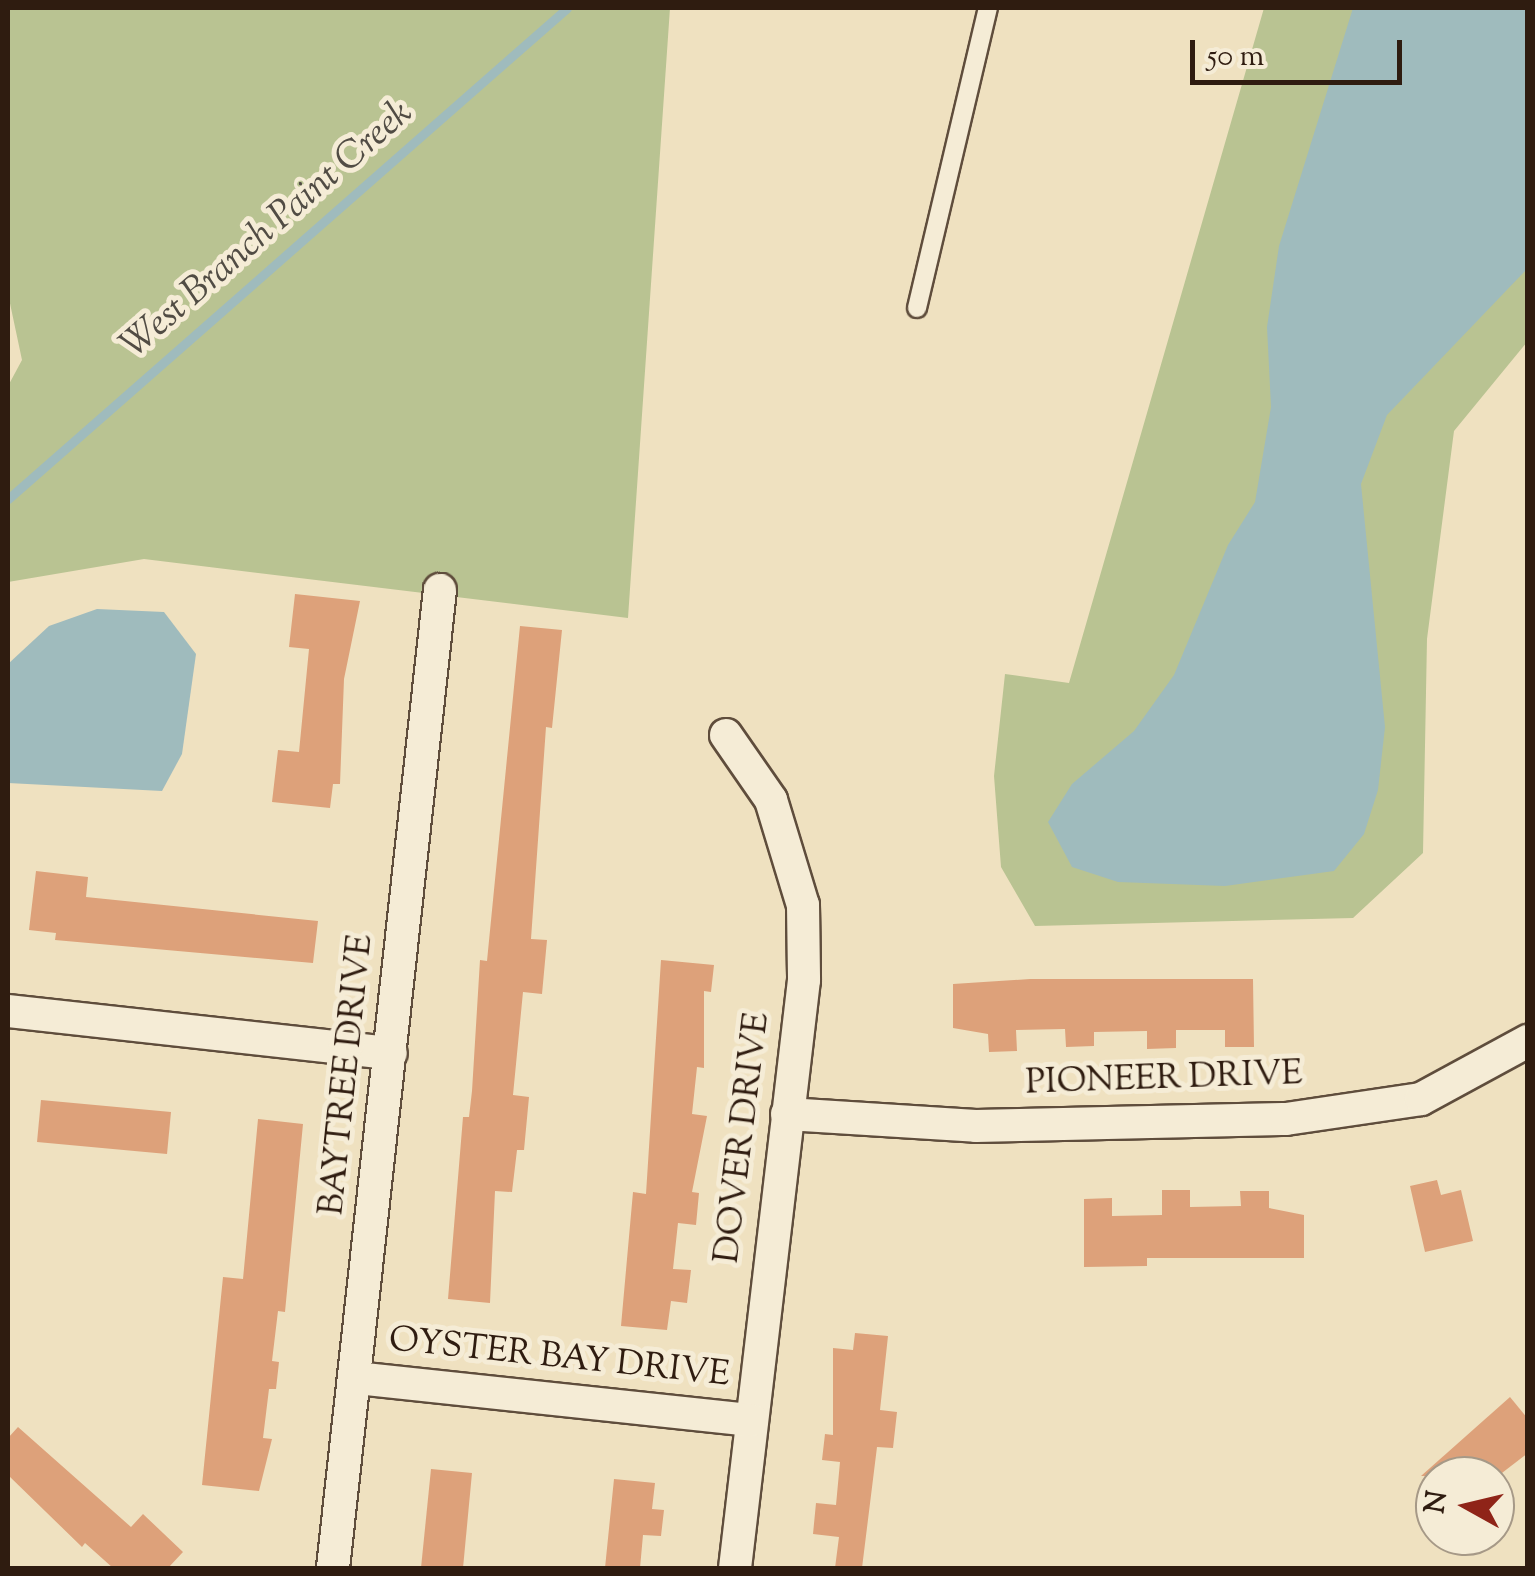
<!DOCTYPE html>
<style>
body{margin:0}
#map{position:relative;width:1535px;height:1576px;overflow:hidden;background:#efe1c0;font-family:"Sorts Mill Goudy",serif}
div>[style]{position:absolute}
[style*='--x']{left:calc(var(--x)*1px);top:calc(var(--y)*1px);width:calc(var(--w)*1px);rotate:calc(var(--a)*1deg)}
.green>*{inset:0;background:#b9c392}
.water>*{inset:0;background:#9fbbbd}
.stream>*{height:9px;margin:-4.5px;padding:0 4.5px;transform-origin:4.5px;border-radius:4.5px;background:#9fbbbd}
.building>*{inset:0;background:#dda17a}
.roads{filter:drop-shadow(2px 0 #5f4d3c) drop-shadow(-2px 0 #5f4d3c) drop-shadow(0 2px #5f4d3c) drop-shadow(0 -2px #5f4d3c)}
.lane>*{height:18px;margin:-9px;padding:0 9px;transform-origin:9px;border-radius:9px;background:#f5ecd6}
.street>*{height:32px;margin:-16px;padding:0 16px;transform-origin:16px;border-radius:16px;background:#f5ecd6}
span{translate:-50% -50%;white-space:nowrap;text-align:center;line-height:1.15;-webkit-text-stroke:10px #f5ecd6;paint-order:stroke}
.street-label{font-size:35px;color:#2f1c10}
.water-label{font-size:38px;color:#514c44;font-style:italic}
.frame{position:absolute;inset:0;border:10px solid #2f1c10;pointer-events:none}
.north{position:absolute;left:1415px;top:1456px;width:100px;height:100px;box-sizing:border-box;background:#f5ecd6;border:2px solid #a69987;border-radius:50%;rotate:278deg;font-size:28px;font-weight:700;line-height:40px;text-align:center;color:#2f1c10}
.north::after{content:'';display:block;margin:auto;width:35px;height:45px;background:#8f2418;clip-path:polygon(50% 0,100% 100%,50% 72%,0 100%)}
.scale{position:absolute;left:1190px;top:40px;width:212px;height:45px;box-sizing:border-box;border:5px solid #2f1c10;border-top:0;padding-left:12px;font-size:30px;line-height:35px;white-space:nowrap;color:#2f1c10;-webkit-text-stroke:8px #f5ecd6;paint-order:stroke}
</style>
<div id="map">
<div class="green">
<div style="clip-path:polygon(8px 8px,670px 8px,628px 618px,144px 559px,8px 582px,8px 386px,22px 360px,8px 294px)"></div>
<div style="clip-path:polygon(1264px 8px,1527px 8px,1527px 342px,1454px 431px,1427px 639px,1423px 853px,1353px 918px,1035px 926px,1001px 867px,994px 776px,1005px 674px,1069px 683px)"></div>
</div>
<div class="water">
<div style="clip-path:polygon(1353px 8px,1527px 8px,1527px 269px,1387px 415px,1361px 484px,1385px 727px,1378px 790px,1364px 834px,1334px 871px,1225px 886px,1118px 882px,1072px 867px,1048px 822px,1072px 784px,1134px 731px,1174px 675px,1228px 545px,1255px 502px,1271px 407px,1267px 327px,1279px 246px)"></div>
<div style="clip-path:polygon(97px 609px,164px 612px,196px 654px,182px 754px,162px 791px,8px 783px,8px 664px,49px 626px)"></div>
</div>
<div class="stream">
<div style="--x:8;--y:499;--w:744;--a:-41.29"></div>
</div>
<div class="building">
<div style="clip-path:polygon(295px 594px,360px 601px,344px 679px,340px 784px,333px 784px,330px 808px,272px 802px,278px 750px,299px 752px,309px 649px,289px 647px)"></div>
<div style="clip-path:polygon(520px 626px,562px 630px,552px 728px,546px 727px,531px 939px,547px 940px,542px 994px,523px 992px,513px 1095px,529px 1097px,524px 1150px,517px 1150px,512px 1192px,495px 1191px,490px 1303px,448px 1299px,463px 1117px,469px 1117px,472px 1091px,480px 960px,487px 961px)"></div>
<div style="clip-path:polygon(36px 871px,88px 877px,86px 897px,318px 921px,313px 963px,55px 940px,56px 933px,29px 930px)"></div>
<div style="clip-path:polygon(661px 960px,714px 965px,711px 992px,704px 991px,704px 1068px,697px 1067px,692px 1114px,707px 1116px,692px 1192px,699px 1193px,696px 1225px,678px 1223px,673px 1269px,691px 1270px,687px 1303px,671px 1301px,667px 1330px,621px 1326px,633px 1192px,646px 1194px)"></div>
<div style="clip-path:polygon(1030px 979px,1253px 979px,1254px 1047px,1225px 1047px,1225px 1030px,1176px 1030px,1176px 1048px,1147px 1049px,1147px 1031px,1094px 1032px,1094px 1046px,1066px 1047px,1065px 1029px,1016px 1030px,1017px 1051px,989px 1052px,988px 1034px,953px 1028px,953px 984px)"></div>
<div style="clip-path:polygon(41px 1100px,171px 1112px,167px 1154px,37px 1142px)"></div>
<div style="clip-path:polygon(258px 1119px,303px 1124px,285px 1312px,278px 1311px,272px 1361px,279px 1362px,276px 1389px,269px 1389px,263px 1438px,272px 1439px,259px 1491px,202px 1485px,223px 1277px,243px 1279px)"></div>
<div style="clip-path:polygon(1437px 1180px,1441px 1195px,1461px 1190px,1473px 1241px,1425px 1252px,1410px 1186px)"></div>
<div style="clip-path:polygon(1162px 1190px,1190px 1190px,1190px 1207px,1241px 1206px,1240px 1191px,1269px 1191px,1269px 1208px,1304px 1215px,1304px 1258px,1147px 1258px,1147px 1266px,1084px 1267px,1084px 1199px,1112px 1198px,1112px 1216px,1162px 1215px)"></div>
<div style="clip-path:polygon(855px 1333px,888px 1336px,880px 1410px,897px 1412px,893px 1448px,877px 1447px,862px 1568px,835px 1568px,839px 1537px,813px 1534px,816px 1503px,836px 1505px,840px 1462px,822px 1460px,825px 1434px,833px 1435px,833px 1348px,853px 1350px)"></div>
<div style="clip-path:polygon(1510px 1397px,1528px 1419px,1528px 1453px,1498px 1476px,1421px 1476px)"></div>
<div style="clip-path:polygon(18px 1427px,131px 1527px,143px 1514px,183px 1552px,168px 1568px,113px 1568px,85px 1543px,82px 1547px,8px 1475px,8px 1438px)"></div>
<div style="clip-path:polygon(431px 1469px,472px 1473px,463px 1568px,421px 1568px)"></div>
<div style="clip-path:polygon(614px 1479px,655px 1483px,652px 1509px,664px 1510px,661px 1536px,643px 1535px,640px 1568px,605px 1568px)"></div>
</div>
<div class="roads">
<div class="lane">
<div style="--x:917;--y:308;--w:308;--a:-76.7"></div>
</div>
<div class="street">
<div style="--x:726;--y:735;--w:79;--a:55.3"></div>
<div style="--x:771;--y:800;--w:110;--a:73.1"></div>
<div style="--x:803;--y:905;--w:75;--a:89.2"></div>
<div style="--x:804;--y:980;--w:592;--a:96.69"></div>
<div style="--x:8;--y:1011;--w:385;--a:6.3"></div>
<div style="--x:787;--y:1114;--w:189;--a:3.6"></div>
<div style="--x:976;--y:1126;--w:310;--a:-1.3"></div>
<div style="--x:1286;--y:1119;--w:136;--a:-8.4"></div>
<div style="--x:1421;--y:1099;--w:122;--a:-28.5"></div>
<div style="--x:357;--y:1378;--w:397;--a:6.1"></div>
<div style="--x:333;--y:1568;--w:984;--a:-83.76"></div>
</div>
</div>
<div class="street-label">
<span style="left:348px;top:1075px;rotate:-84deg">BAYTREE DRIVE</span>
<span style="left:1164px;top:1080px;rotate:-2deg">PIONEER DRIVE</span>
<span style="left:744px;top:1138px;rotate:-83deg">DOVER DRIVE</span>
<span style="left:559px;top:1359px;rotate:6deg">OYSTER BAY DRIVE</span>
</div>
<div class="water-label">
<span style="left:268px;top:231px;rotate:-41deg">West Branch Paint Creek</span>
</div>
<div class="frame"></div>
<div class="north">N</div>
<div class="scale">50 m</div>
</div>
